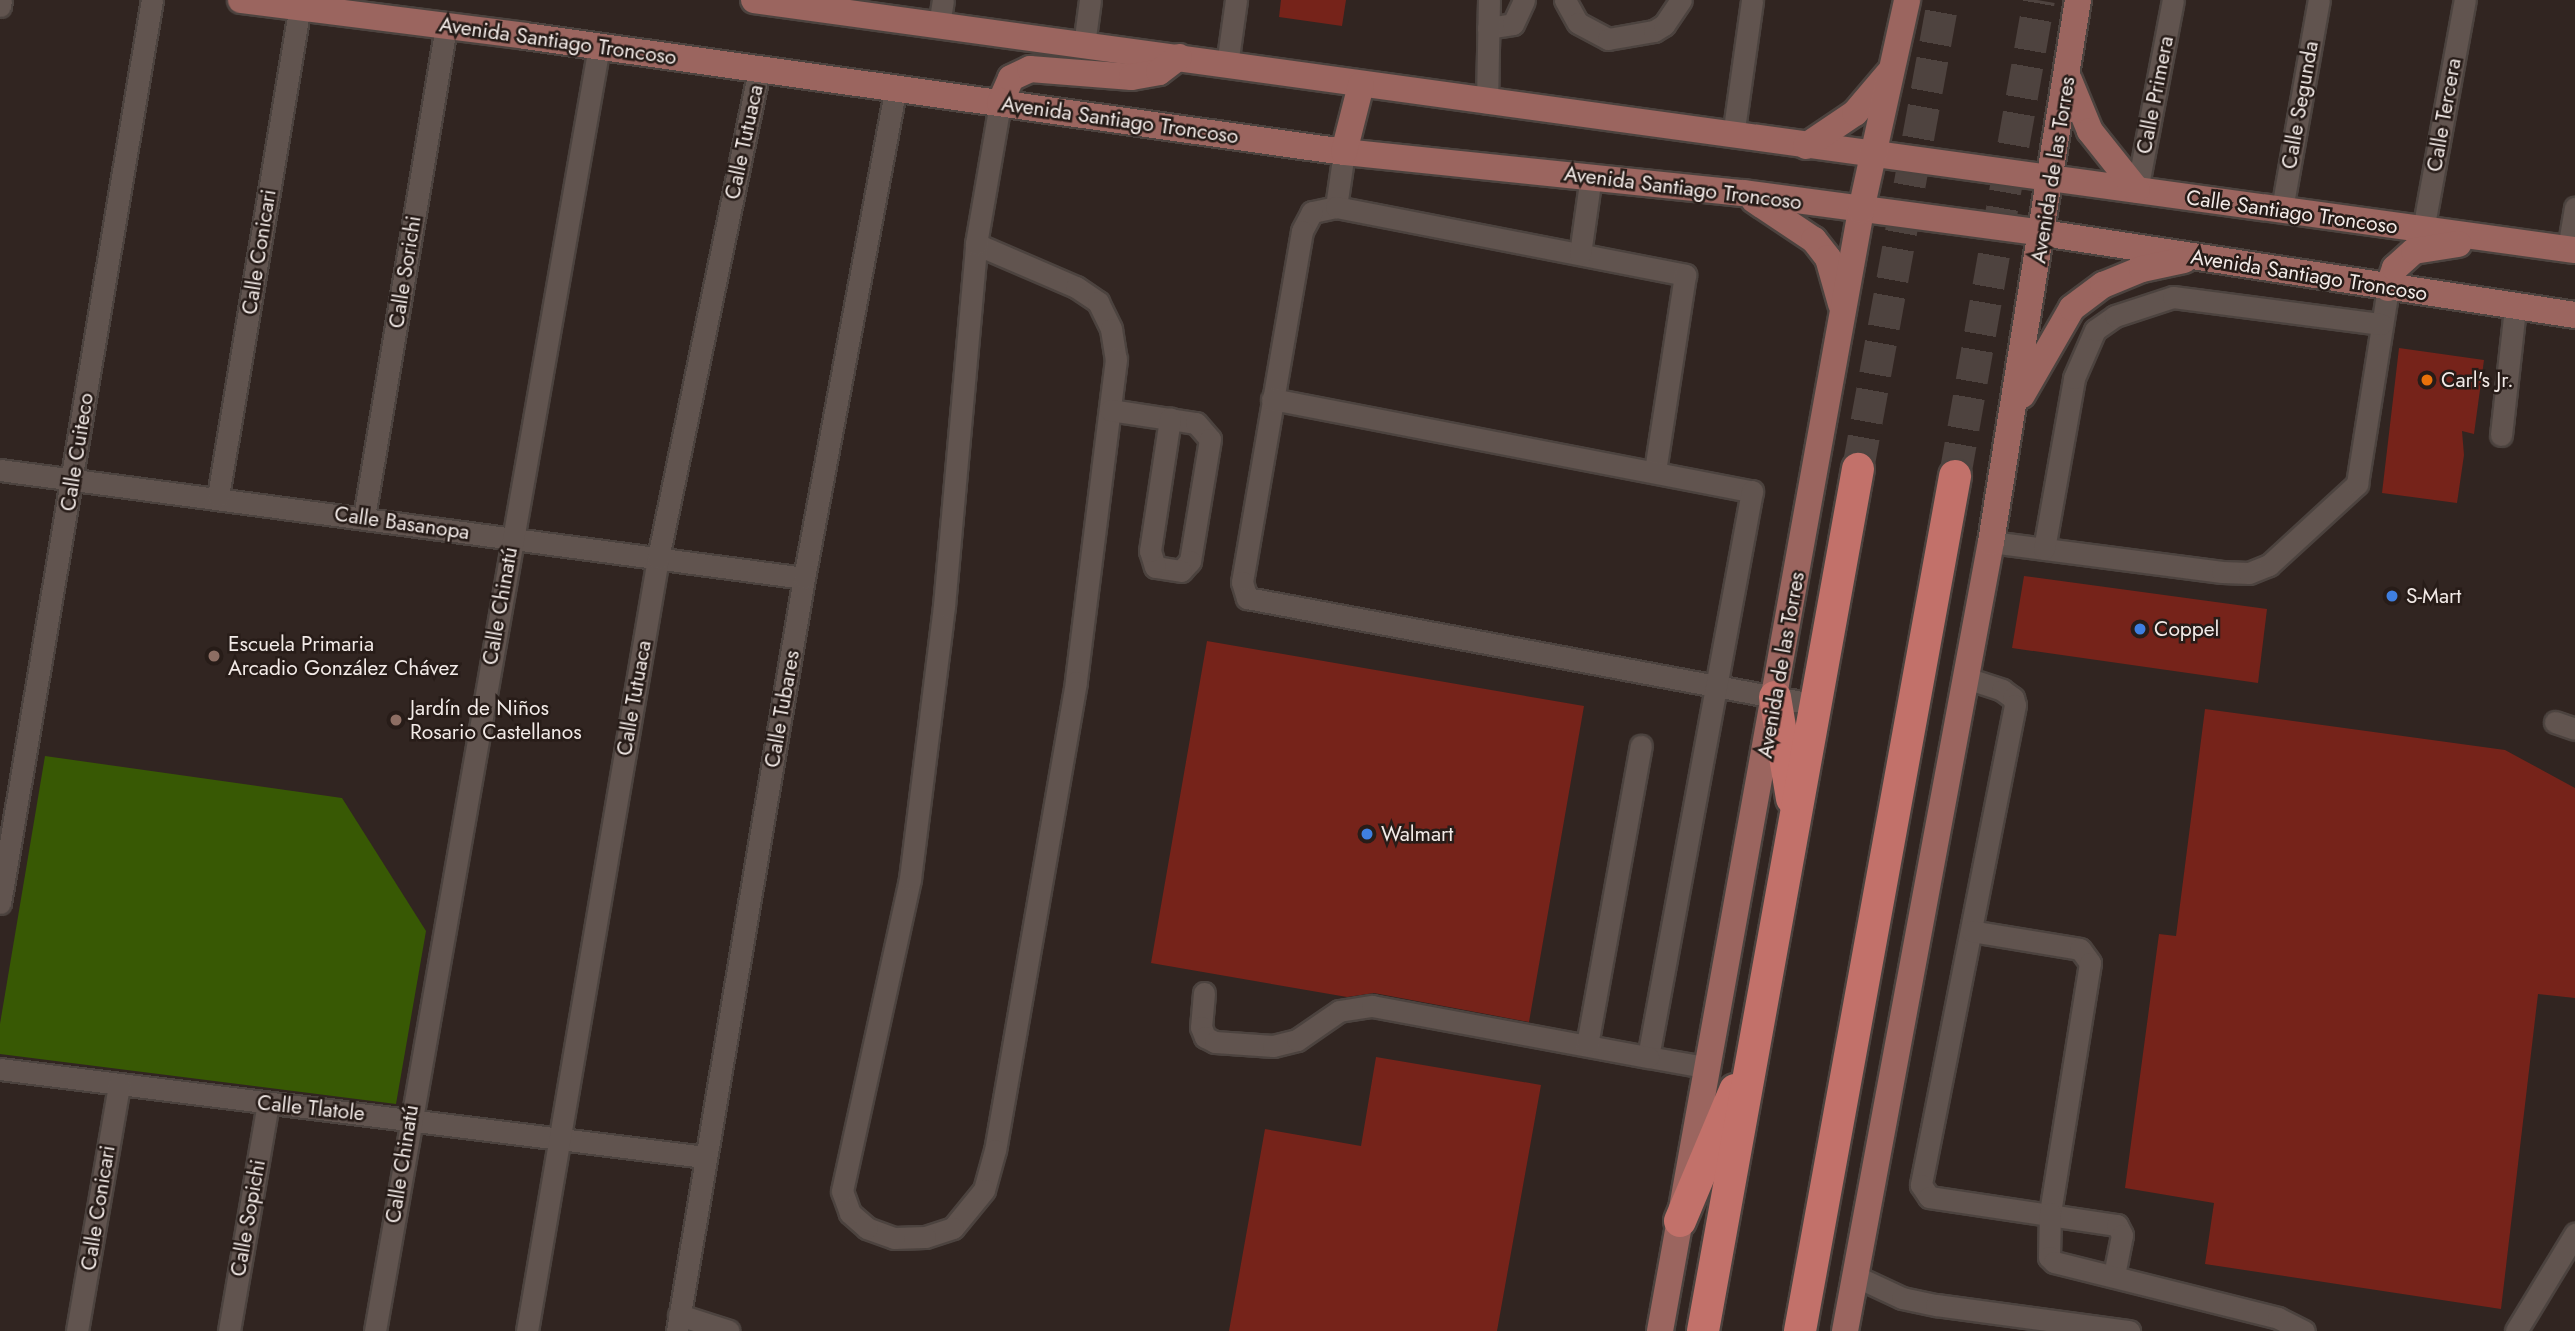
<!DOCTYPE html>
<meta charset="utf-8">
<style>
body{margin:0}
#map{position:relative;width:2575px;height:1331px;overflow:hidden;background:#312521;font-family:Jost,sans-serif}
div>[style]{position:absolute}
[style*='--x']{left:calc(var(--x)*1px);top:calc(var(--y)*1px);width:calc(var(--w)*1px);rotate:calc(var(--a)*1deg)}
.green>*{inset:0;background:#385904}
.building>*{inset:0;background:#76231a}
.highway-tunnel>*{height:32px;margin-top:-16px;transform-origin:0;background:repeating-linear-gradient(90deg,#4e433f 0 32px,transparent 0 48px)}
.roads{filter:drop-shadow(2px 0 #4c433f) drop-shadow(-2px 0 #4c433f) drop-shadow(0 2px #4c433f) drop-shadow(0 -2px #4c433f)}
.minor>*{height:21px;margin:-10.5px;padding:0 10.5px;transform-origin:10.5px;border-radius:10.5px;background:#61544f}
.major>*{height:26px;margin:-13px;padding:0 13px;transform-origin:13px;border-radius:13px;background:#9b655f}
.highway>*{height:32px;margin:-16px;padding:0 16px;transform-origin:16px;border-radius:16px;background:#c2716a}
.dots>*{width:19px;height:19px;translate:-50% -50%;box-sizing:border-box;border:4px solid #271c18;border-radius:50%}
span{translate:-50% -50%;white-space:nowrap;text-align:center;line-height:1.15;-webkit-text-stroke:5px #271c18;paint-order:stroke}
.street-label{font-size:21px;color:#f2eae7}
.poi-label{font-size:21px;color:#f2eae7}
.left{translate:0 -50%;text-align:left}
</style>
<div id="map">
<div class="green">
<div style="clip-path:polygon(45px 756px,342px 798px,426px 931px,396px 1104px,0 1054px,0 1024px)"></div>
</div>
<div class="building">
<div style="clip-path:polygon(1281px 0,1346px 0,1342px 26px,1279px 17px)"></div>
<div style="clip-path:polygon(2399px 348px,2484px 360px,2474px 434px,2462px 431px,2464px 455px,2457px 503px,2382px 493px)"></div>
<div style="clip-path:polygon(2024px 576px,2267px 609px,2258px 683px,2012px 648px)"></div>
<div style="clip-path:polygon(1207px 641px,1584px 706px,1529px 1022px,1374px 993px,1347px 997px,1151px 963px)"></div>
<div style="clip-path:polygon(2205px 709px,2505px 750px,2575px 788px,2575px 998px,2538px 994px,2501px 1309px,2205px 1264px,2214px 1203px,2125px 1188px,2159px 934px,2176px 936px)"></div>
<div style="clip-path:polygon(1376px 1057px,1541px 1085px,1497px 1331px,1229px 1331px,1265px 1129px,1361px 1146px)"></div>
</div>
<div class="highway-tunnel">
<div style="--x:1858;--y:469;--w:477;--a:-79.7"></div>
<div style="--x:1955;--y:476;--w:483;--a:-80"></div>
</div>
<div class="roads">
<div class="minor">
<div style="--x:1565;--y:0;--w:26;--a:61"></div>
<div style="--x:1578;--y:23;--w:34;--a:28"></div>
<div style="--x:1608;--y:39;--w:47;--a:-9.9"></div>
<div style="--x:1654;--y:31;--w:12;--a:-31"></div>
<div style="--x:1664;--y:25;--w:30;--a:-56"></div>
<div style="--x:0;--y:6;--w:6;--a:-81"></div>
<div style="--x:939;--y:25;--w:25;--a:-81"></div>
<div style="--x:1488;--y:28;--w:25;--a:-9"></div>
<div style="--x:1513;--y:24;--w:26;--a:-65"></div>
<div style="--x:1084;--y:45;--w:45;--a:-82.4"></div>
<div style="--x:1227;--y:65;--w:66;--a:-82.1"></div>
<div style="--x:1487;--y:103;--w:103;--a:-88.9"></div>
<div style="--x:1733;--y:136;--w:137;--a:-82"></div>
<div style="--x:1344;--y:152;--w:56;--a:98.3"></div>
<div style="--x:1336;--y:207;--w:25;--a:168"></div>
<div style="--x:1312;--y:212;--w:21;--a:118"></div>
<div style="--x:1302;--y:231;--w:356;--a:99.7"></div>
<div style="--x:1242;--y:582;--w:17;--a:73"></div>
<div style="--x:1247;--y:598;--w:580;--a:10.63"></div>
<div style="--x:2137;--y:190;--w:193;--a:-79.3"></div>
<div style="--x:1336;--y:207;--w:356;--a:11"></div>
<div style="--x:1685;--y:275;--w:197;--a:98.7"></div>
<div style="--x:2282;--y:209;--w:212;--a:-80"></div>
<div style="--x:2423;--y:230;--w:234;--a:-79.7"></div>
<div style="--x:976;--y:244;--w:109;--a:23.3"></div>
<div style="--x:1076;--y:287;--w:27;--a:34"></div>
<div style="--x:1098;--y:302;--w:30;--a:64"></div>
<div style="--x:1111;--y:329;--w:30;--a:81"></div>
<div style="--x:1116;--y:359;--w:325;--a:97.1"></div>
<div style="--x:1076;--y:682;--w:475;--a:99.8"></div>
<div style="--x:995;--y:1150;--w:41;--a:105.4"></div>
<div style="--x:984;--y:1190;--w:49;--a:129.2"></div>
<div style="--x:953;--y:1228;--w:29;--a:162"></div>
<div style="--x:925;--y:1237;--w:31;--a:178"></div>
<div style="--x:894;--y:1238;--w:29;--a:-160"></div>
<div style="--x:867;--y:1228;--w:23;--a:-139"></div>
<div style="--x:850;--y:1213;--w:23;--a:-110"></div>
<div style="--x:842;--y:1191;--w:319;--a:-77.7"></div>
<div style="--x:910;--y:879;--w:275;--a:-82.9"></div>
<div style="--x:944;--y:606;--w:363;--a:-84.9"></div>
<div style="--x:976;--y:244;--w:143;--a:-80.3"></div>
<div style="--x:2568;--y:249;--w:42;--a:-80.3"></div>
<div style="--x:1580;--y:254;--w:79;--a:-82"></div>
<div style="--x:1272;--y:399;--w:489;--a:10.9"></div>
<div style="--x:1752;--y:491;--w:575;--a:100.41"></div>
<div style="--x:1648;--y:1057;--w:58;--a:10"></div>
<div style="--x:1110;--y:410;--w:61;--a:8.5"></div>
<div style="--x:1170;--y:419;--w:26;--a:9"></div>
<div style="--x:1196;--y:423;--w:21;--a:49"></div>
<div style="--x:1210;--y:439;--w:124;--a:99.3"></div>
<div style="--x:1190;--y:561;--w:13;--a:132"></div>
<div style="--x:1181;--y:571;--w:26;--a:-171"></div>
<div style="--x:1155;--y:567;--w:17;--a:-107"></div>
<div style="--x:1150;--y:551;--w:134;--a:-81.4"></div>
<div style="--x:2501;--y:435;--w:128;--a:-83.7"></div>
<div style="--x:0;--y:470;--w:811;--a:7.65"></div>
<div style="--x:218;--y:496;--w:496;--a:-80.5"></div>
<div style="--x:364;--y:517;--w:498;--a:-80.5"></div>
<div style="--x:1991;--y:542;--w:233;--a:7.4"></div>
<div style="--x:2222;--y:572;--w:27;--a:2"></div>
<div style="--x:2249;--y:573;--w:22;--a:-22"></div>
<div style="--x:2269;--y:565;--w:120;--a:-42.6"></div>
<div style="--x:2357;--y:484;--w:198;--a:-81"></div>
<div style="--x:2044;--y:549;--w:174;--a:-80"></div>
<div style="--x:2074;--y:378;--w:52;--a:-66.4"></div>
<div style="--x:2095;--y:330;--w:24;--a:-35"></div>
<div style="--x:2115;--y:316;--w:61;--a:-18.1"></div>
<div style="--x:2173;--y:297;--w:210;--a:7.4"></div>
<div style="--x:1966;--y:678;--w:38;--a:18"></div>
<div style="--x:2002;--y:690;--w:14;--a:36"></div>
<div style="--x:2013;--y:698;--w:7;--a:74"></div>
<div style="--x:2015;--y:705;--w:489;--a:101.1"></div>
<div style="--x:1921;--y:1185;--w:14;--a:56"></div>
<div style="--x:1929;--y:1197;--w:190;--a:8.5"></div>
<div style="--x:2117;--y:1225;--w:11;--a:63"></div>
<div style="--x:2122;--y:1235;--w:41;--a:101.3"></div>
<div style="--x:2555;--y:722;--w:21;--a:19"></div>
<div style="--x:0;--y:903;--w:916;--a:-80.45"></div>
<div style="--x:1971;--y:931;--w:110;--a:9.4"></div>
<div style="--x:2080;--y:949;--w:17;--a:54"></div>
<div style="--x:2090;--y:963;--w:253;--a:99.1"></div>
<div style="--x:2050;--y:1213;--w:44;--a:91.3"></div>
<div style="--x:2049;--y:1257;--w:7;--a:45"></div>
<div style="--x:2054;--y:1262;--w:231;--a:14"></div>
<div style="--x:2278;--y:1318;--w:29;--a:27"></div>
<div style="--x:1204;--y:993;--w:34;--a:95"></div>
<div style="--x:1201;--y:1027;--w:11;--a:68"></div>
<div style="--x:1205;--y:1037;--w:11;--a:27"></div>
<div style="--x:1215;--y:1042;--w:58;--a:3.9"></div>
<div style="--x:1273;--y:1046;--w:25;--a:-14"></div>
<div style="--x:1297;--y:1040;--w:51;--a:-34.6"></div>
<div style="--x:1339;--y:1011;--w:33;--a:-9"></div>
<div style="--x:1372;--y:1006;--w:281;--a:10.5"></div>
<div style="--x:1587;--y:1045;--w:304;--a:-79.8"></div>
<div style="--x:0;--y:1069;--w:710;--a:7.12"></div>
<div style="--x:1855;--y:1276;--w:52;--a:25.1"></div>
<div style="--x:1902;--y:1298;--w:35;--a:12"></div>
<div style="--x:1936;--y:1305;--w:195;--a:7.7"></div>
<div style="--x:679;--y:1315;--w:52;--a:17.7"></div>
<div style="--x:77;--y:1331;--w:250;--a:-80.3"></div>
<div style="--x:229;--y:1331;--w:230;--a:-80.3"></div>
<div style="--x:375;--y:1331;--w:1304;--a:-80.11"></div>
<div style="--x:527;--y:1331;--w:784;--a:-80.38"></div>
<div style="--x:658;--y:558;--w:499;--a:-78.3"></div>
<div style="--x:677;--y:1331;--w:764;--a:-80.43"></div>
<div style="--x:804;--y:578;--w:499;--a:-79.4"></div>
<div style="--x:2516;--y:1331;--w:114;--a:-58.7"></div>
</div>
<div class="major">
<div style="--x:241;--y:0;--w:286;--a:7.2"></div>
<div style="--x:525;--y:36;--w:827;--a:8.06"></div>
<div style="--x:1344;--y:152;--w:402;--a:5.9"></div>
<div style="--x:1744;--y:193;--w:302;--a:7.6"></div>
<div style="--x:2043;--y:233;--w:538;--a:8.76"></div>
<div style="--x:754;--y:0;--w:1838;--a:7.82"></div>
<div style="--x:2069;--y:80;--w:55;--a:67.6"></div>
<div style="--x:2090;--y:131;--w:75;--a:51.5"></div>
<div style="--x:1000;--y:103;--w:27;--a:-66"></div>
<div style="--x:1011;--y:78;--w:21;--a:-25"></div>
<div style="--x:1030;--y:69;--w:102;--a:4.5"></div>
<div style="--x:1132;--y:77;--w:27;--a:-10"></div>
<div style="--x:1159;--y:72;--w:25;--a:-37"></div>
<div style="--x:1806;--y:146;--w:59;--a:-34"></div>
<div style="--x:1855;--y:113;--w:51;--a:-49.8"></div>
<div style="--x:1344;--y:152;--w:69;--a:-75.8"></div>
<div style="--x:1754;--y:200;--w:72;--a:33.7"></div>
<div style="--x:1814;--y:240;--w:23;--a:52"></div>
<div style="--x:1828;--y:258;--w:48;--a:74.2"></div>
<div style="--x:2388;--y:288;--w:21;--a:-71"></div>
<div style="--x:2395;--y:268;--w:25;--a:-42"></div>
<div style="--x:2414;--y:251;--w:45;--a:-9"></div>
<div style="--x:2022;--y:395;--w:100;--a:-60.1"></div>
<div style="--x:2072;--y:308;--w:39;--a:-37"></div>
<div style="--x:2103;--y:285;--w:42;--a:-22.3"></div>
<div style="--x:2142;--y:269;--w:43;--a:-12.1"></div>
<div style="--x:1660;--y:1331;--w:1139;--a:-79.83"></div>
<div style="--x:1861;--y:210;--w:215;--a:-77.6"></div>
<div style="--x:1845;--y:1331;--w:802;--a:-79.52"></div>
<div style="--x:1991;--y:542;--w:549;--a:-80.88"></div>
</div>
<div class="highway">
<div style="--x:1775;--y:697;--w:103;--a:80.5"></div>
<div style="--x:1680;--y:1221;--w:142;--a:-67.2"></div>
<div style="--x:1703;--y:1331;--w:876;--a:-79.81"></div>
<div style="--x:1800;--y:1331;--w:869;--a:-79.72"></div>
</div>
</div>
<div class="dots">
<div style="left:2427px;top:380px;background:#e8710a"></div>
<div style="left:2392px;top:596px;background:#3f7fe0"></div>
<div style="left:2140px;top:629px;background:#3f7fe0"></div>
<div style="left:214px;top:656px;background:#8d6e63"></div>
<div style="left:396px;top:720px;background:#8d6e63"></div>
<div style="left:1367px;top:834px;background:#3f7fe0"></div>
</div>
<div class="street-label">
<span style="left:558px;top:41px;rotate:8deg">Avenida Santiago Troncoso</span>
<span style="left:2155px;top:95px;rotate:-79deg">Calle Primera</span>
<span style="left:2300px;top:105px;rotate:-80deg">Calle Segunda</span>
<span style="left:2444px;top:115px;rotate:-80deg">Calle Tercera</span>
<span style="left:1120px;top:120px;rotate:8deg">Avenida Santiago Troncoso</span>
<span style="left:744px;top:142px;rotate:-78deg">Calle Tutuaca</span>
<span style="left:2053px;top:170px;rotate:-81deg">Avenida de las Torres</span>
<span style="left:1683px;top:188px;rotate:7deg">Avenida Santiago Troncoso</span>
<span style="left:2292px;top:212px;rotate:8deg">Calle Santiago Troncoso</span>
<span style="left:259px;top:252px;rotate:-81deg">Calle Conicari</span>
<span style="left:405px;top:272px;rotate:-81deg">Calle Sorichi</span>
<span style="left:2309px;top:275px;rotate:9deg">Avenida Santiago Troncoso</span>
<span style="left:77px;top:452px;rotate:-81deg">Calle Cuiteco</span>
<span style="left:402px;top:523px;rotate:8deg">Calle Basanopa</span>
<span style="left:500px;top:606px;rotate:-80deg">Calle Chinatú</span>
<span style="left:1781px;top:665px;rotate:-80deg">Avenida de las Torres</span>
<span style="left:634px;top:698px;rotate:-80deg">Calle Tutuaca</span>
<span style="left:782px;top:709px;rotate:-80deg">Calle Tubares</span>
<span style="left:311px;top:1108px;rotate:6deg">Calle Tlatole</span>
<span style="left:402px;top:1164px;rotate:-81deg">Calle Chinatú</span>
<span style="left:98px;top:1208px;rotate:-81deg">Calle Conicari</span>
<span style="left:248px;top:1218px;rotate:-80deg">Calle Sopichi</span>
</div>
<div class="poi-label">
<span class="left" style="left:2441px;top:380px">Carl's Jr.</span>
<span class="left" style="left:2406px;top:596px">S-Mart</span>
<span class="left" style="left:2154px;top:629px">Coppel</span>
<span class="left" style="left:228px;top:656px">Escuela Primaria<br>Arcadio González Chávez</span>
<span class="left" style="left:410px;top:720px">Jardín de Niños<br>Rosario Castellanos</span>
<span class="left" style="left:1381px;top:834px">Walmart</span>
</div>
</div>
